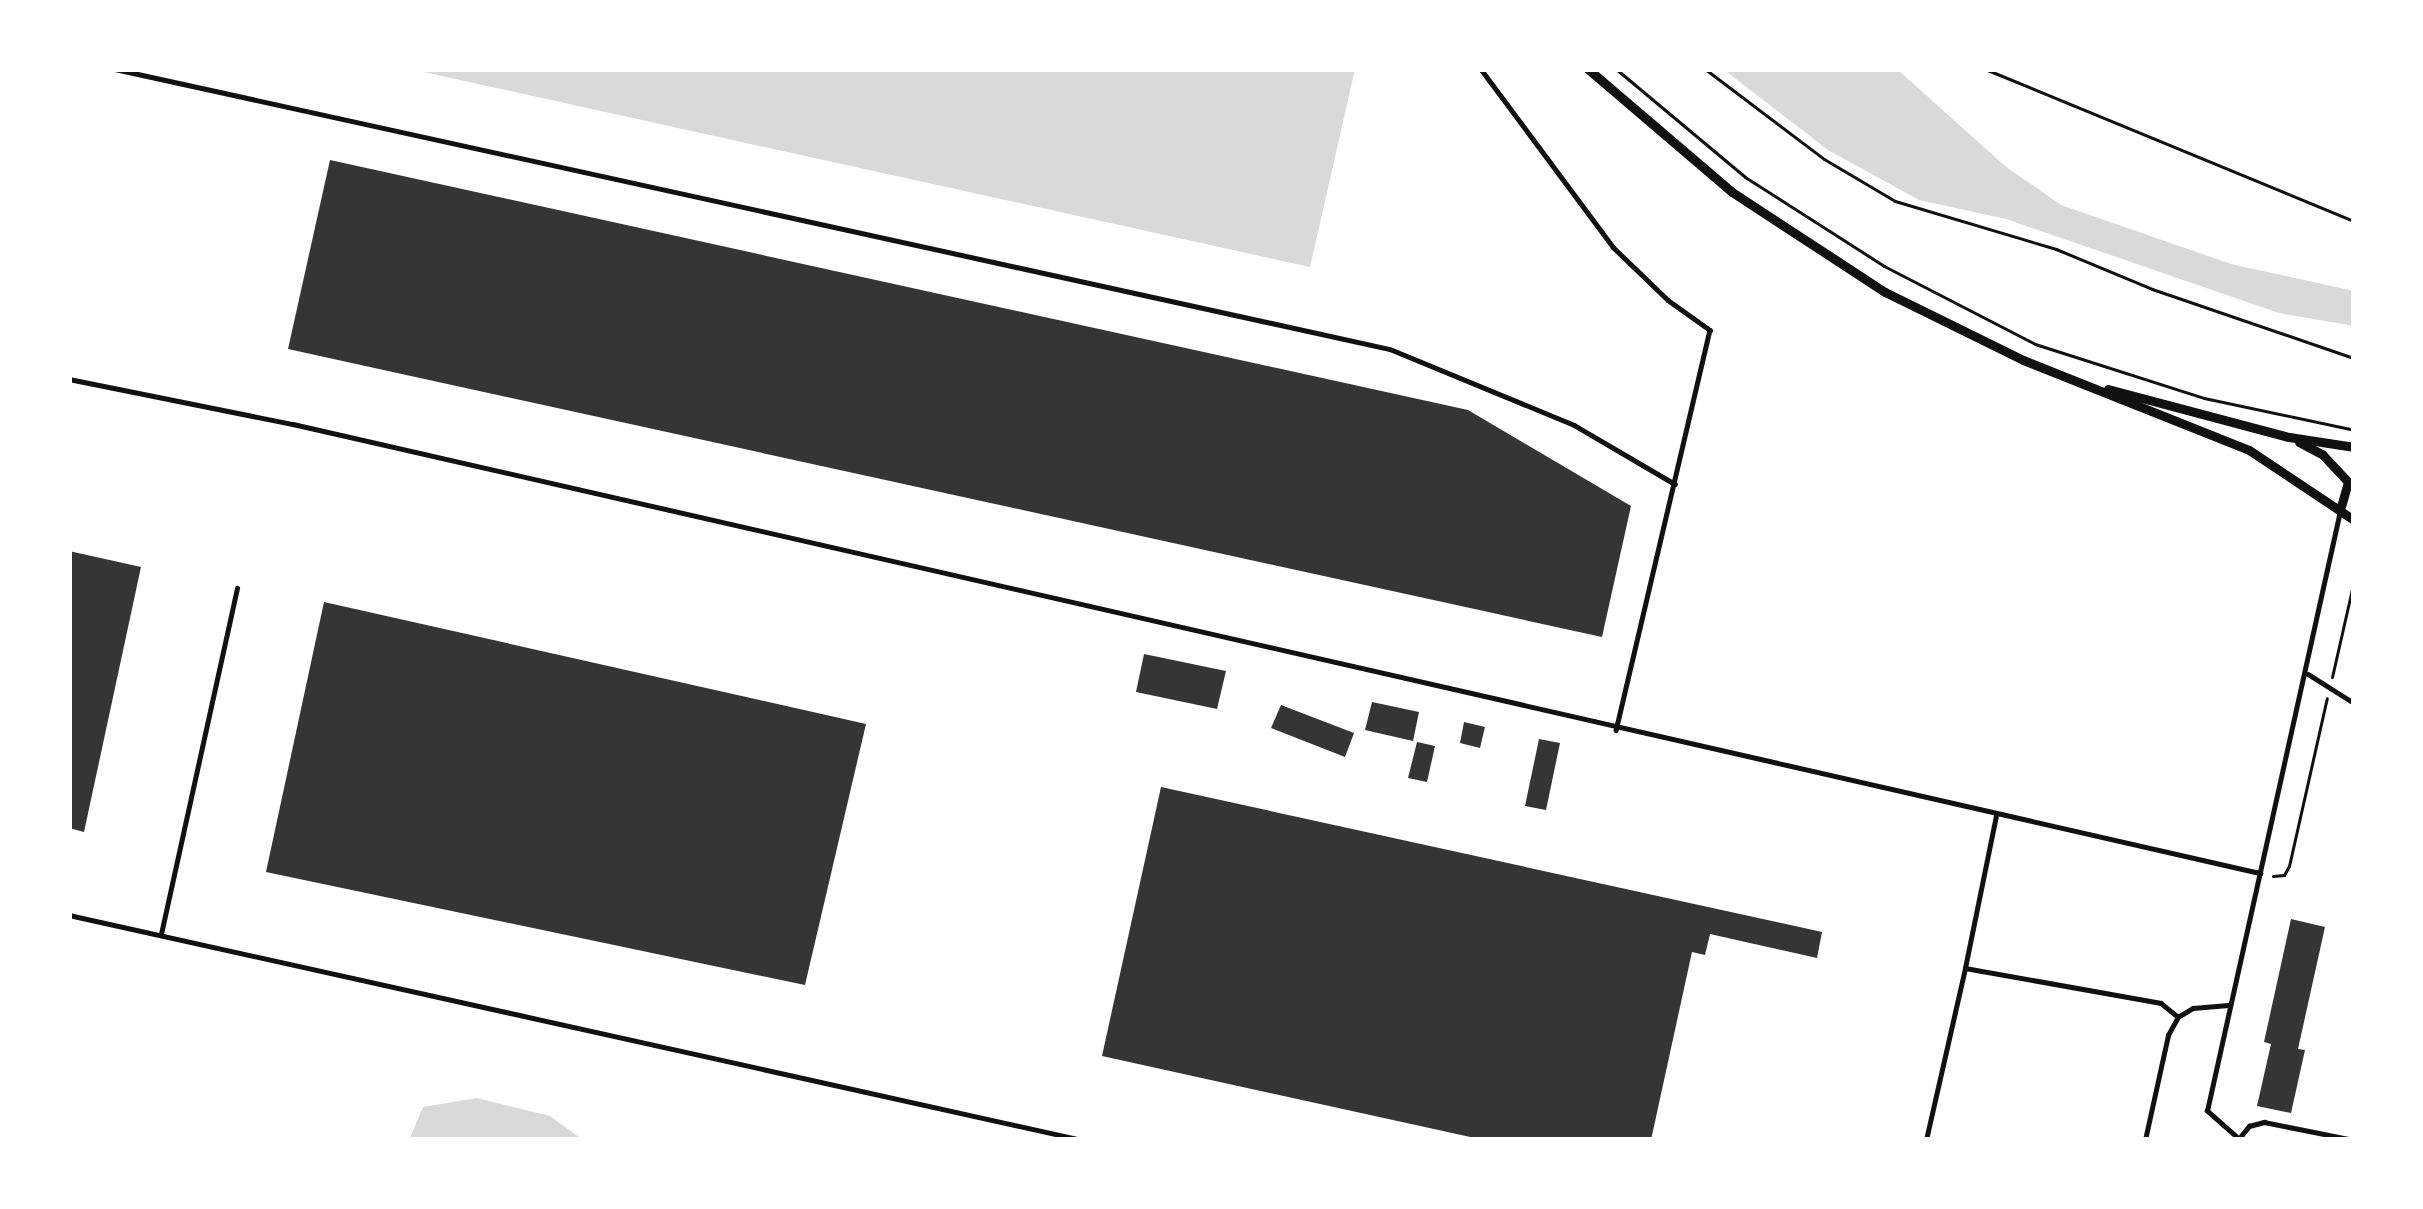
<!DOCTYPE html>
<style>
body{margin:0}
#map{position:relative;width:2423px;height:1209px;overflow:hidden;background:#fff;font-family:"Fira Sans Condensed",sans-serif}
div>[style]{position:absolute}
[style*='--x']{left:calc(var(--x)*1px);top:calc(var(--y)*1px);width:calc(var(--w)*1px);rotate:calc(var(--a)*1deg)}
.water>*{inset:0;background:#d9d9d9}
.building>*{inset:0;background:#353535}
.path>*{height:3px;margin:-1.5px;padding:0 1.5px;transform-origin:1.5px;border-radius:1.5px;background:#111}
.service>*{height:4.5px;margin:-2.25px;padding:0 2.25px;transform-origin:2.25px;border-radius:2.25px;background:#111}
.minor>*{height:9px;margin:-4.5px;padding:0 4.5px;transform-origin:4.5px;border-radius:4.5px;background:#111}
span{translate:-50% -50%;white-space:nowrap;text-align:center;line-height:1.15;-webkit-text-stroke:10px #fff;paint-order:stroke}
.frame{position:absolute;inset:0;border:72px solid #fff;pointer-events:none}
</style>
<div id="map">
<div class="water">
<div style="clip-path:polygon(410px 69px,1355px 69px,1310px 267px)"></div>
<div style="clip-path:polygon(1723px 69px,1897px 69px,2005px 166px,2061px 205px,2231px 264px,2354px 291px,2354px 326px,2279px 313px,2006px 219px,1919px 200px,1828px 150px)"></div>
<div style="clip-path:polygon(477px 1098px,550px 1116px,583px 1140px,409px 1140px,423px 1107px)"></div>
</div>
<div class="building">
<div style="clip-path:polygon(330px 160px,1468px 410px,1631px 506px,1602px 637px,288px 349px)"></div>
<div style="clip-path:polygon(69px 551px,141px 567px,84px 832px,69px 828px)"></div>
<div style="clip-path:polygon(324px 602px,866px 724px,805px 985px,266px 872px)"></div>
<div style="clip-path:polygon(1144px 654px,1226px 671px,1217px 709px,1136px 692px)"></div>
<div style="clip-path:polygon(1372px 702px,1419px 712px,1413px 741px,1365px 730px)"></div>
<div style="clip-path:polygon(1281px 705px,1354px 733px,1345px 757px,1271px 728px)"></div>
<div style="clip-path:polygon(1464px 722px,1485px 727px,1480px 748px,1460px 743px)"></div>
<div style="clip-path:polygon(1539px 739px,1560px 743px,1546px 810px,1525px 806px)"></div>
<div style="clip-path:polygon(1417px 742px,1435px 746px,1427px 782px,1408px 778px)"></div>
<div style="clip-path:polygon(1161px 787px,1822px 932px,1817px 958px,1710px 934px,1705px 955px,1692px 952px,1651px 1140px,1484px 1140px,1102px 1056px)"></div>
<div style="clip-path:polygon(2291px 919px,2325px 927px,2298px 1049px,2305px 1050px,2291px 1113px,2257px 1106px,2271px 1044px,2264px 1042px)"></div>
</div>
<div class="path">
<div style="--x:1616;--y:69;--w:168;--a:39.9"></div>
<div style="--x:1745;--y:177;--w:165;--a:32.6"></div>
<div style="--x:1884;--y:266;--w:170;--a:27.3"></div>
<div style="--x:2035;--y:344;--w:177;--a:17.7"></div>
<div style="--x:2204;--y:398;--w:153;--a:12"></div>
<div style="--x:1705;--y:69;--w:149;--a:37.1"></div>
<div style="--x:1824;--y:159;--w:82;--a:30.6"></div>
<div style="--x:1895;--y:201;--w:168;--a:16.6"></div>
<div style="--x:2056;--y:249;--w:104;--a:22.6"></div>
<div style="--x:2152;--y:289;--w:213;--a:18.9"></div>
<div style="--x:1985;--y:69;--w:399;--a:22.4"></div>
<div style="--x:2332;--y:677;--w:99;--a:-77.2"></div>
<div style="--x:2273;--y:876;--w:11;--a:-5"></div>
<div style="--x:2284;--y:875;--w:10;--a:-61"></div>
<div style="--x:2289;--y:866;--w:172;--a:-77.3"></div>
</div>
<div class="service">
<div style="--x:115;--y:69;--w:1305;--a:12.39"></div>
<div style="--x:1390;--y:349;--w:199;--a:22.4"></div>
<div style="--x:1574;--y:425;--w:117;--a:30.3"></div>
<div style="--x:1481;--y:69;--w:222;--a:53.4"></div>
<div style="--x:1613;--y:247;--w:76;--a:43.9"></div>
<div style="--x:1668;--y:300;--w:52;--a:35.5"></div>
<div style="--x:1710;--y:330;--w:411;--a:103.2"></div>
<div style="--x:69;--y:379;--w:228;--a:11.4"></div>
<div style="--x:293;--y:424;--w:2018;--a:12.86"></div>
<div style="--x:2308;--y:674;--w:54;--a:32.2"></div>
<div style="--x:69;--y:915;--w:1038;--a:12.52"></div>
<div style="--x:161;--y:934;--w:354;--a:-77.6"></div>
<div style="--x:1965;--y:968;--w:155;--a:-78.5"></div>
<div style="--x:2241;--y:1136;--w:13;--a:-51"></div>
<div style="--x:2249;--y:1126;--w:16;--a:-15"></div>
<div style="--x:2264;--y:1122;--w:92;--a:11.3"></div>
<div style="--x:1926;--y:1140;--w:176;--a:-77.2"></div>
<div style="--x:1965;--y:968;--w:199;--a:10.1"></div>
<div style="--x:2161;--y:1003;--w:22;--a:39"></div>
<div style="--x:2145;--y:1140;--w:107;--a:-77.6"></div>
<div style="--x:2168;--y:1035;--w:21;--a:-61"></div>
<div style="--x:2178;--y:1017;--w:17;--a:-31"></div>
<div style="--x:2193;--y:1008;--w:35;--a:-5"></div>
<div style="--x:2240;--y:1140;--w:44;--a:-138.7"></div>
<div style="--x:2207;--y:1111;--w:615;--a:-77.5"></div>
</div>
<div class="minor">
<div style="--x:1588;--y:69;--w:189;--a:40.5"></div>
<div style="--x:1732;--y:192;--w:183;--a:33.2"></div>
<div style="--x:1885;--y:292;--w:154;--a:26.2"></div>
<div style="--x:2023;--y:360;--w:243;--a:21.7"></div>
<div style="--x:2249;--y:450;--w:126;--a:33.7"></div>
<div style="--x:2108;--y:389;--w:187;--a:14.9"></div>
<div style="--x:2289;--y:437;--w:66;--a:8.7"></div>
<div style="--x:2299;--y:442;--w:26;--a:28"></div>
<div style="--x:2322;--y:454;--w:38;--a:47"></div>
<div style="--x:2348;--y:482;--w:29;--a:106"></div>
</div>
<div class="frame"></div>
</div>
